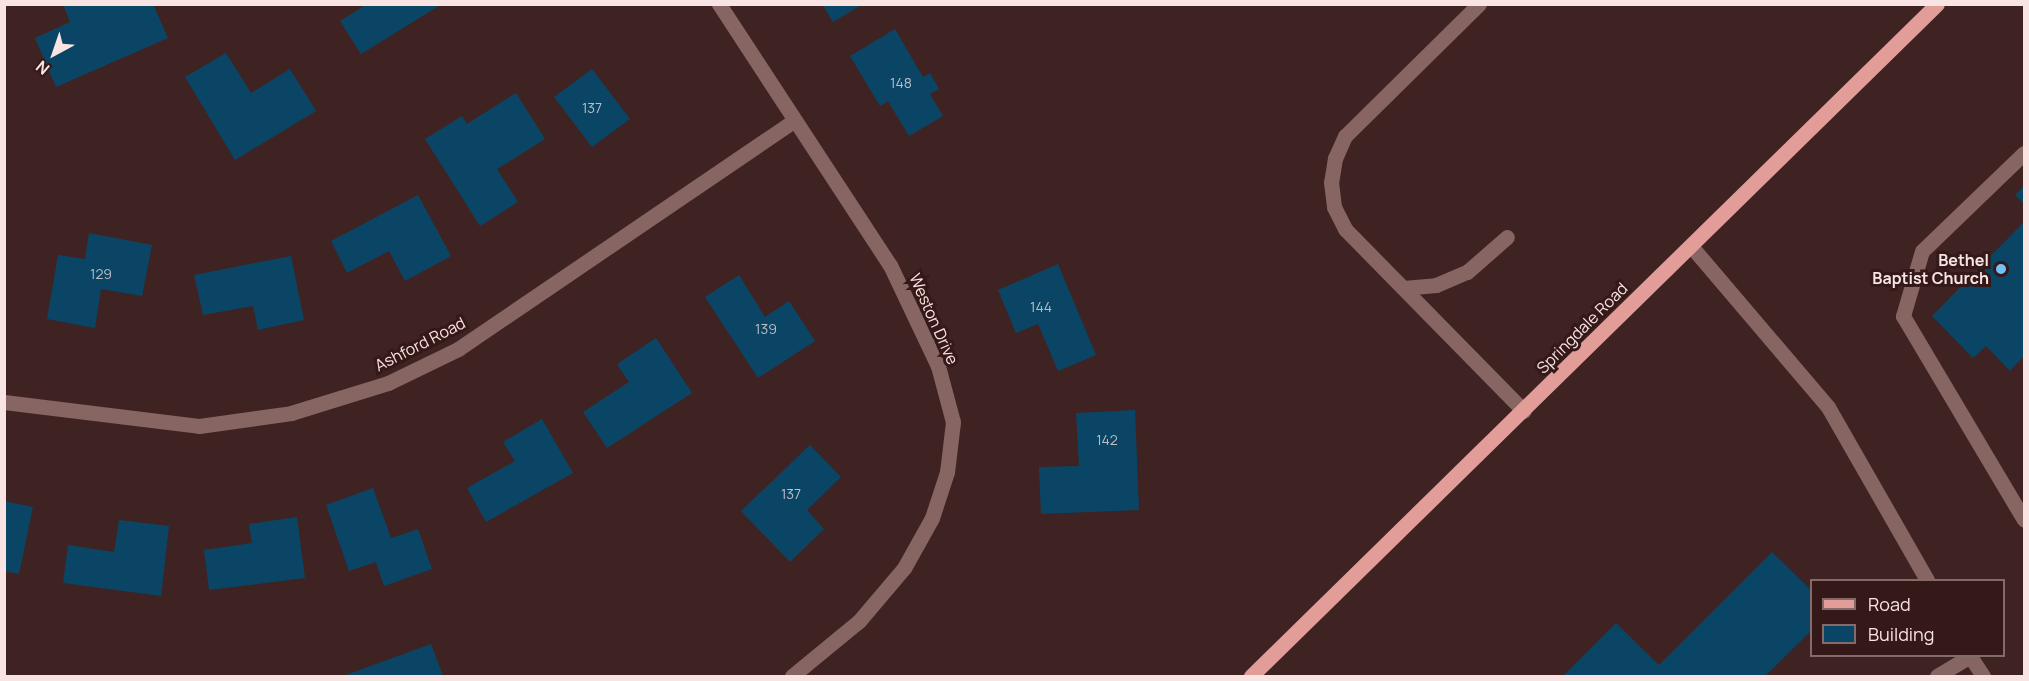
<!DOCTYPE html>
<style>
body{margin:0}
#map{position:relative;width:2029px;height:681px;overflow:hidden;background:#3f2322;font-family:Manrope,sans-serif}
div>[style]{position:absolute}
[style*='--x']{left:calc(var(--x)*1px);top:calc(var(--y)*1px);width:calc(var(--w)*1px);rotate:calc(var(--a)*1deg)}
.building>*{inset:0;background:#0b4565}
.minor>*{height:15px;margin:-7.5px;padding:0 7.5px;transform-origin:7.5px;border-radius:7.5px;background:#876563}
.major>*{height:15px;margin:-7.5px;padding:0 7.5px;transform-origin:7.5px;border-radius:7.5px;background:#e29d99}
.dots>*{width:16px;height:16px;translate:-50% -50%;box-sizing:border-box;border:3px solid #341918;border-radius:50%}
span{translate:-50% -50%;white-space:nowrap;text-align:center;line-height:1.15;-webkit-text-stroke:6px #341918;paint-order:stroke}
.number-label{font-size:14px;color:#bdbdc4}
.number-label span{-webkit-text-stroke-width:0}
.poi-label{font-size:16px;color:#f8e5e3;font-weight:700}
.right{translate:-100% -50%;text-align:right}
.street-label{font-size:16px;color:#f8e5e3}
.frame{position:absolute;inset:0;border:6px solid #f8e5e3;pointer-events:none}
.legend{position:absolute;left:1810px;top:579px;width:195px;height:78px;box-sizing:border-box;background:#341918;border:2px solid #826b69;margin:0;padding:8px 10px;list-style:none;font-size:18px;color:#f8e5e3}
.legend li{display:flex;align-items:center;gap:12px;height:30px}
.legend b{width:30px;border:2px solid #826b69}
.north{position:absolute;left:24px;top:24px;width:60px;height:60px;-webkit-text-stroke:4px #341918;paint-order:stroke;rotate:220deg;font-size:16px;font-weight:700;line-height:24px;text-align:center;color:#f8e5e3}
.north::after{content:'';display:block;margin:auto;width:21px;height:27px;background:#f8e5e3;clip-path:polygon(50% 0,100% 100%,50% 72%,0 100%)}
</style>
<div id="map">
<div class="building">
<div style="clip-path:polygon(63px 4px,153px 4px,168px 38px,56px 87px,35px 38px,70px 22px)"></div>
<div style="clip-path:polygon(367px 4px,442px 4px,361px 54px,340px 21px)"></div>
<div style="clip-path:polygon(822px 4px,863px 4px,833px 22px)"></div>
<div style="clip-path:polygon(895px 29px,923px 77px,930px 73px,939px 89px,930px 94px,943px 116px,909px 136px,888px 101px,880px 106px,850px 56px)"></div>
<div style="clip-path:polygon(226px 53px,251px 93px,290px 69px,316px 111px,235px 160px,185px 77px)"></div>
<div style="clip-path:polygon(592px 69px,630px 119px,592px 147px,554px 97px)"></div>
<div style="clip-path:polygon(516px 93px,545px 139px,497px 169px,518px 202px,480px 226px,425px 139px,462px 116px,467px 124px)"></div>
<div style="clip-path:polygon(2024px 186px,2024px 204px,2015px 195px)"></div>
<div style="clip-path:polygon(418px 195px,451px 256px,405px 281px,389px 251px,347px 273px,331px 241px)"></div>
<div style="clip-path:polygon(2024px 222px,2024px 356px,2010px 371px,1986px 346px,1973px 358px,1932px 316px)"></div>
<div style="clip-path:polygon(89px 233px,152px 245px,142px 296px,101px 289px,95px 328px,47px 319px,58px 255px,85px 259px)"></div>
<div style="clip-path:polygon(291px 256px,304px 320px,258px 330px,253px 306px,203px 315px,194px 275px)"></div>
<div style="clip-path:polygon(1058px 264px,1096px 355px,1058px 371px,1038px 324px,1016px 333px,998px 290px)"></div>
<div style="clip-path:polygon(739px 275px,765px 317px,789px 301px,815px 341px,758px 378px,705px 297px)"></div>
<div style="clip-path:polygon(656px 338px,692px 393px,607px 448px,583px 412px,629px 382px,617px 364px)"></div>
<div style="clip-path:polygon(1135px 410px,1139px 510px,1041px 514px,1039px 467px,1079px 466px,1076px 413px)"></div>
<div style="clip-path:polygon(542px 419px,573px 473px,486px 522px,467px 488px,515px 461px,503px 442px)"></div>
<div style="clip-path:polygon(810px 445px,841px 477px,807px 510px,824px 529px,790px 562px,741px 511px)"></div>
<div style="clip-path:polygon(373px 488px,391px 538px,418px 529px,432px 569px,384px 586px,376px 562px,349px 571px,326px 505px)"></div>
<div style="clip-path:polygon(4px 501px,33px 507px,19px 574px,4px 571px)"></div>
<div style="clip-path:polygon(297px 517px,305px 578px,209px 590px,204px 550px,252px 543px,249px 524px)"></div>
<div style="clip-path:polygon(119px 520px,169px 526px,161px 596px,63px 583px,68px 545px,114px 552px)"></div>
<div style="clip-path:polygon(1772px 552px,1812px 591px,1812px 630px,1765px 676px,1563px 676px,1616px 623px,1659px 665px)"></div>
<div style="clip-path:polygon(431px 644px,443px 676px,343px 676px)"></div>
</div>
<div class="minor">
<div style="--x:719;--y:4;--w:312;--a:56.8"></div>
<div style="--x:890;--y:265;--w:112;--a:64.6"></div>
<div style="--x:938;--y:366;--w:58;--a:75"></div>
<div style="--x:953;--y:422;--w:50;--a:96.8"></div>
<div style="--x:947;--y:472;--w:48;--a:108.1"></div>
<div style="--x:932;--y:518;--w:57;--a:119.2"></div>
<div style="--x:904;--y:568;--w:70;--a:130.3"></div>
<div style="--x:859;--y:621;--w:87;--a:140.6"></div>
<div style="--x:1479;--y:4;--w:188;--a:135.4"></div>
<div style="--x:1345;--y:136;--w:24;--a:114"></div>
<div style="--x:1335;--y:158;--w:24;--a:99"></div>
<div style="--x:1331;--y:182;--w:25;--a:83"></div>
<div style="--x:1334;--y:207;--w:25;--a:63"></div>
<div style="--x:1345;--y:229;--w:255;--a:45.5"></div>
<div style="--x:2024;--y:153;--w:141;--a:136.1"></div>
<div style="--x:1922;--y:251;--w:68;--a:106.3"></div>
<div style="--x:1903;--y:316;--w:237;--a:59.3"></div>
<div style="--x:1691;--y:246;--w:211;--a:49.6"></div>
<div style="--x:1828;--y:407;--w:199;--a:60.2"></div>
<div style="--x:1403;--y:288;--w:33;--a:-5"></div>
<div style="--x:1436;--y:285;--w:34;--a:-23"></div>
<div style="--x:1467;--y:272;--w:53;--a:-41.2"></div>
<div style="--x:4;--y:402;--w:196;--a:7"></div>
<div style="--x:199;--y:426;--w:93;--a:-8"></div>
<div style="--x:291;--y:413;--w:102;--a:-17.2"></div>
<div style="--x:388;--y:383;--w:78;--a:-25.9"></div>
<div style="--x:458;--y:349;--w:405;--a:-34.2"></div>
<div style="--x:1970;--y:656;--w:24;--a:57"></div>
<div style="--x:1937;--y:676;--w:39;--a:-31"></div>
</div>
<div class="major">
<div style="--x:1251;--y:676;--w:960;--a:-44.41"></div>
</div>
<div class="dots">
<div style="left:2001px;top:269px;background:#73c1f5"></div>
</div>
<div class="number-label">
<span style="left:901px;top:83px">148</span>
<span style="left:592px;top:108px">137</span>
<span style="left:101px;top:274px">129</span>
<span style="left:1041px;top:307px">144</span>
<span style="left:766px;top:329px">139</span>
<span style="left:1107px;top:440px">142</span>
<span style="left:791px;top:494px">137</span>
</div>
<div class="poi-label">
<span class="right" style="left:1989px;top:269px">Bethel<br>Baptist Church</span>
</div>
<div class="street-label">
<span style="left:934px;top:319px;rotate:66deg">Weston Drive</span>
<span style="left:1582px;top:328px;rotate:-45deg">Springdale Road</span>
<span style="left:420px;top:344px;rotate:-27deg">Ashford Road</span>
</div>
<div class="frame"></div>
<ul class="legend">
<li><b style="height:8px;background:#e29d99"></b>Road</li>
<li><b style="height:16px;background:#0b4565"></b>Building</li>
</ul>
<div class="north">N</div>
</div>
